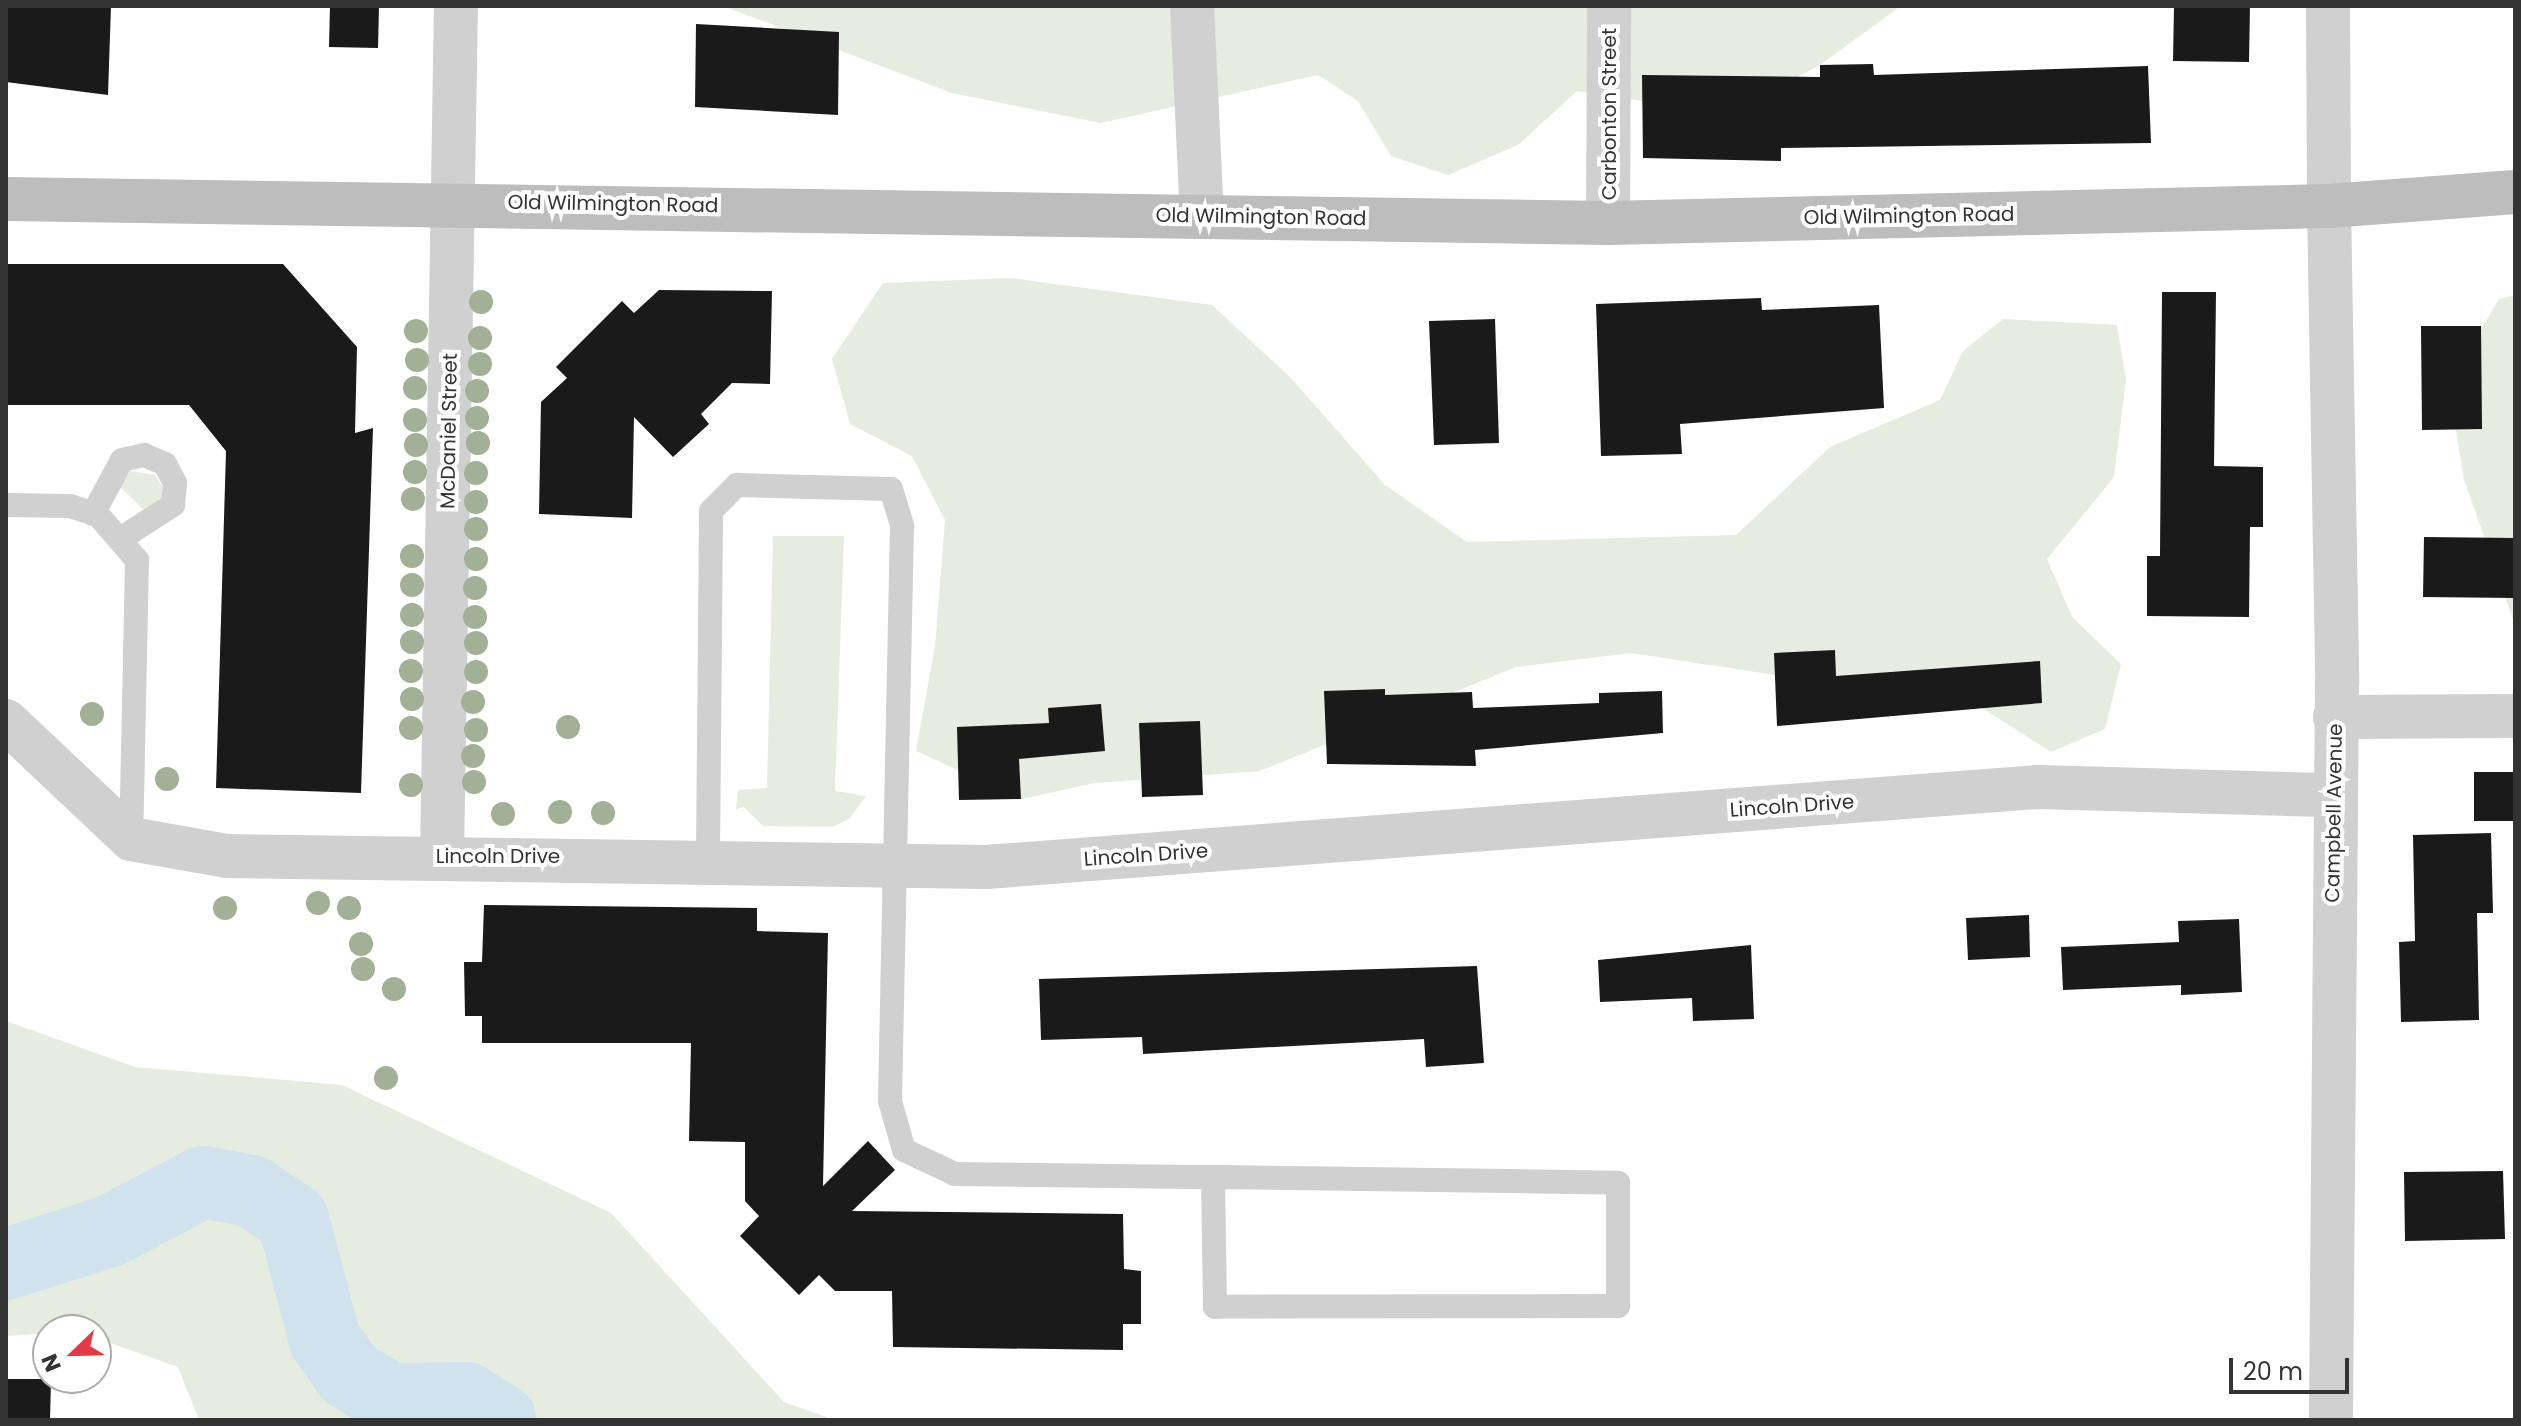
<!DOCTYPE html>
<style>
body{margin:0}
#map{position:relative;width:2521px;height:1426px;overflow:hidden;background:#fff;font-family:Poppins,sans-serif}
div>[style]{position:absolute}
[style*='--x']{left:calc(var(--x)*1px);top:calc(var(--y)*1px);width:calc(var(--w)*1px);rotate:calc(var(--a)*1deg)}
.green>*{inset:0;background:#e6ecdf}
.river>*{height:72px;margin:-36px;padding:0 36px;transform-origin:36px;border-radius:36px;background:#cfe2ee}
.building>*{inset:0;background:#1a1a1a}
.service>*{height:24px;margin:-12px;padding:0 12px;transform-origin:12px;border-radius:12px;background:#d0d0d0}
.minor>*{height:44px;margin:-22px;padding:0 22px;transform-origin:22px;border-radius:22px;background:#d0d0d0}
.tertiary>*{height:44px;margin:-22px;padding:0 22px;transform-origin:22px;border-radius:22px;background:#d0d0d0}
.secondary>*{height:44px;margin:-22px;padding:0 22px;transform-origin:22px;border-radius:22px;background:#bdbdbd}
.trees>*{width:24px;height:24px;margin:-12px;border-radius:50%;background:#a2b095}
span{translate:-50% -50%;white-space:nowrap;text-align:center;line-height:1.15;-webkit-text-stroke:8px #fff;paint-order:stroke}
.street-label{font-size:20px;color:#333}
.frame{position:absolute;inset:0;border:8px solid #333;pointer-events:none}
.north{position:absolute;left:32px;top:1314px;width:80px;height:80px;box-sizing:border-box;background:#fff;border:2px solid #adadad;border-radius:50%;rotate:247deg;font-size:22px;font-weight:700;line-height:32px;text-align:center;color:#333}
.north::after{content:'';display:block;margin:auto;width:28px;height:36px;background:#e63946;clip-path:polygon(50% 0,100% 100%,50% 72%,0 100%)}
.scale{position:absolute;left:2229px;top:1358px;width:120px;height:36px;box-sizing:border-box;border:4px solid #333;border-top:0;padding-left:10px;font-size:24px;line-height:28px;white-space:nowrap;color:#333;-webkit-text-stroke:6px #fff;paint-order:stroke}
</style>
<div id="map">
<div class="green">
<div style="clip-path:polygon(723px 6px,1901px 6px,1820px 65px,1727px 114px,1577px 91px,1518px 145px,1448px 175px,1391px 156px,1358px 101px,1318px 75px,1101px 123px,952px 93px)"></div>
<div style="clip-path:polygon(1011px 278px,1212px 305px,1291px 378px,1385px 485px,1467px 542px,1736px 535px,1830px 447px,1940px 400px,1963px 351px,2003px 319px,2117px 325px,2126px 379px,2114px 477px,2047px 559px,2072px 617px,2121px 664px,2105px 729px,2051px 752px,1979px 706px,1631px 653px,1516px 667px,1260px 771px,1095px 783px,1021px 799px,916px 751px,935px 646px,945px 520px,912px 456px,850px 424px,832px 359px,883px 283px)"></div>
<div style="clip-path:polygon(2515px 295px,2515px 625px,2464px 479px,2448px 384px,2499px 299px)"></div>
<div style="clip-path:polygon(131px 471px,155px 475px,167px 494px,149px 515px,119px 486px)"></div>
<div style="clip-path:polygon(773px 536px,844px 536px,835px 791px,866px 796px,849px 819px,832px 827px,763px 826px,744px 807px,736px 809px,738px 790px,767px 788px)"></div>
<div style="clip-path:polygon(6px 1021px,135px 1067px,342px 1085px,611px 1213px,784px 1402px,835px 1420px,199px 1420px,178px 1367px,96px 1338px,96px 1330px,6px 1336px)"></div>
</div>
<div class="river">
<div style="--x:6;--y:1264;--w:109;--a:-17.6"></div>
<div style="--x:110;--y:1231;--w:105;--a:-27.8"></div>
<div style="--x:203;--y:1182;--w:49;--a:10.6"></div>
<div style="--x:251;--y:1191;--w:50;--a:33.7"></div>
<div style="--x:293;--y:1219;--w:125;--a:75.2"></div>
<div style="--x:325;--y:1340;--w:43;--a:54.5"></div>
<div style="--x:350;--y:1375;--w:48;--a:30.3"></div>
<div style="--x:391;--y:1399;--w:75;--a:-0.8"></div>
<div style="--x:466;--y:1398;--w:41;--a:32.2"></div>
</div>
<div class="building">
<div style="clip-path:polygon(6px 6px,111px 6px,108px 95px,6px 82px)"></div>
<div style="clip-path:polygon(330px 6px,379px 6px,378px 48px,329px 47px)"></div>
<div style="clip-path:polygon(2174px 6px,2250px 6px,2249px 62px,2173px 61px)"></div>
<div style="clip-path:polygon(696px 24px,839px 32px,838px 115px,695px 107px)"></div>
<div style="clip-path:polygon(1873px 64px,1874px 75px,2148px 66px,2151px 143px,1781px 148px,1781px 161px,1643px 158px,1642px 75px,1820px 77px,1820px 65px)"></div>
<div style="clip-path:polygon(6px 264px,283px 264px,357px 347px,355px 433px,373px 428px,361px 793px,216px 788px,226px 451px,189px 405px,6px 405px)"></div>
<div style="clip-path:polygon(659px 290px,772px 291px,770px 384px,732px 383px,701px 414px,709px 424px,673px 457px,634px 417px,632px 518px,539px 514px,541px 402px,567px 378px,556px 367px,622px 301px,634px 313px)"></div>
<div style="clip-path:polygon(2162px 292px,2216px 292px,2214px 466px,2263px 467px,2263px 527px,2250px 527px,2249px 617px,2147px 616px,2147px 556px,2160px 556px)"></div>
<div style="clip-path:polygon(1761px 298px,1762px 310px,1879px 305px,1884px 408px,1680px 424px,1682px 454px,1601px 456px,1596px 304px)"></div>
<div style="clip-path:polygon(1495px 319px,1499px 443px,1434px 445px,1429px 321px)"></div>
<div style="clip-path:polygon(2421px 326px,2481px 326px,2482px 429px,2422px 430px)"></div>
<div style="clip-path:polygon(2424px 537px,2515px 538px,2515px 598px,2423px 597px)"></div>
<div style="clip-path:polygon(1835px 650px,1836px 676px,2040px 661px,2042px 703px,1777px 726px,1774px 653px)"></div>
<div style="clip-path:polygon(1385px 689px,1385px 695px,1472px 692px,1473px 708px,1599px 703px,1599px 693px,1662px 691px,1663px 733px,1475px 750px,1476px 766px,1327px 764px,1324px 691px)"></div>
<div style="clip-path:polygon(1101px 704px,1105px 751px,1019px 759px,1021px 799px,959px 800px,957px 727px,1049px 723px,1048px 708px)"></div>
<div style="clip-path:polygon(1200px 721px,1203px 795px,1142px 797px,1139px 723px)"></div>
<div style="clip-path:polygon(2474px 772px,2515px 772px,2515px 821px,2474px 821px)"></div>
<div style="clip-path:polygon(2491px 833px,2493px 913px,2477px 913px,2479px 1020px,2401px 1022px,2399px 942px,2415px 941px,2413px 835px)"></div>
<div style="clip-path:polygon(484px 905px,757px 908px,757px 931px,828px 933px,823px 1186px,868px 1141px,895px 1170px,852px 1211px,1123px 1214px,1124px 1269px,1141px 1271px,1141px 1324px,1123px 1324px,1123px 1350px,893px 1347px,892px 1291px,835px 1291px,819px 1275px,799px 1295px,740px 1236px,759px 1216px,745px 1201px,745px 1142px,689px 1141px,691px 1043px,482px 1043px,482px 1016px,465px 1016px,464px 962px,482px 962px)"></div>
<div style="clip-path:polygon(2029px 915px,2030px 957px,1968px 960px,1966px 918px)"></div>
<div style="clip-path:polygon(2239px 919px,2242px 992px,2181px 995px,2181px 985px,2063px 990px,2061px 947px,2179px 942px,2178px 921px)"></div>
<div style="clip-path:polygon(1751px 945px,1754px 1019px,1693px 1021px,1692px 998px,1600px 1002px,1598px 960px)"></div>
<div style="clip-path:polygon(1477px 966px,1484px 1063px,1426px 1067px,1424px 1039px,1143px 1054px,1142px 1037px,1041px 1040px,1039px 979px)"></div>
<div style="clip-path:polygon(2503px 1171px,2505px 1239px,2405px 1241px,2404px 1172px)"></div>
<div style="clip-path:polygon(6px 1379px,51px 1379px,50px 1420px,6px 1420px)"></div>
</div>
<div class="service">
<div style="--x:6;--y:505;--w:64;--a:0.9"></div>
<div style="--x:70;--y:506;--w:29;--a:18"></div>
<div style="--x:98;--y:515;--w:60;--a:49.1"></div>
<div style="--x:137;--y:560;--w:279;--a:91.2"></div>
<div style="--x:93;--y:514;--w:61;--a:-61.8"></div>
<div style="--x:122;--y:460;--w:23;--a:-13"></div>
<div style="--x:144;--y:455;--w:23;--a:23"></div>
<div style="--x:165;--y:464;--w:21;--a:62"></div>
<div style="--x:175;--y:483;--w:22;--a:95"></div>
<div style="--x:173;--y:505;--w:59;--a:147.4"></div>
<div style="--x:708;--y:858;--w:347;--a:-89.5"></div>
<div style="--x:711;--y:511;--w:37;--a:-45"></div>
<div style="--x:737;--y:485;--w:154;--a:1.5"></div>
<div style="--x:891;--y:489;--w:39;--a:73"></div>
<div style="--x:902;--y:526;--w:575;--a:91.2"></div>
<div style="--x:890;--y:1101;--w:51;--a:74.1"></div>
<div style="--x:904;--y:1150;--w:56;--a:25.2"></div>
<div style="--x:955;--y:1174;--w:258;--a:0.7"></div>
<div style="--x:1213;--y:1177;--w:405;--a:0.8"></div>
<div style="--x:1618;--y:1183;--w:123;--a:90"></div>
<div style="--x:1618;--y:1306;--w:403;--a:179.9"></div>
<div style="--x:1215;--y:1307;--w:130;--a:-90.9"></div>
</div>
<div class="minor">
<div style="--x:1192;--y:6;--w:210;--a:87.3"></div>
<div style="--x:2328;--y:6;--w:200;--a:89.7"></div>
<div style="--x:1608;--y:223;--w:217;--a:-89.7"></div>
<div style="--x:2335;--y:717;--w:180;--a:-0.3"></div>
<div style="--x:6;--y:721;--w:172;--a:43.3"></div>
<div style="--x:131;--y:839;--w:97;--a:10"></div>
<div style="--x:227;--y:856;--w:759;--a:0.83"></div>
<div style="--x:986;--y:867;--w:1055;--a:-4.35"></div>
<div style="--x:2038;--y:787;--w:294;--a:1.6"></div>
<div style="--x:442;--y:856;--w:850;--a:-89.06"></div>
</div>
<div class="tertiary">
<div style="--x:2329;--y:206;--w:478;--a:89"></div>
<div style="--x:2337;--y:684;--w:736;--a:90.47"></div>
</div>
<div class="secondary">
<div style="--x:6;--y:199;--w:1602;--a:0.86"></div>
<div style="--x:1608;--y:223;--w:721;--a:-1.35"></div>
<div style="--x:2329;--y:206;--w:187;--a:-4.3"></div>
</div>
<div class="trees">
<div style="left:481px;top:302px"></div>
<div style="left:416px;top:331px"></div>
<div style="left:480px;top:338px"></div>
<div style="left:417px;top:360px"></div>
<div style="left:480px;top:364px"></div>
<div style="left:415px;top:388px"></div>
<div style="left:477px;top:391px"></div>
<div style="left:477px;top:418px"></div>
<div style="left:415px;top:420px"></div>
<div style="left:478px;top:443px"></div>
<div style="left:416px;top:445px"></div>
<div style="left:415px;top:472px"></div>
<div style="left:476px;top:473px"></div>
<div style="left:413px;top:499px"></div>
<div style="left:476px;top:502px"></div>
<div style="left:476px;top:529px"></div>
<div style="left:412px;top:556px"></div>
<div style="left:476px;top:559px"></div>
<div style="left:412px;top:585px"></div>
<div style="left:475px;top:588px"></div>
<div style="left:412px;top:615px"></div>
<div style="left:475px;top:617px"></div>
<div style="left:412px;top:642px"></div>
<div style="left:476px;top:643px"></div>
<div style="left:411px;top:671px"></div>
<div style="left:476px;top:672px"></div>
<div style="left:412px;top:699px"></div>
<div style="left:473px;top:702px"></div>
<div style="left:92px;top:714px"></div>
<div style="left:568px;top:727px"></div>
<div style="left:411px;top:728px"></div>
<div style="left:476px;top:730px"></div>
<div style="left:473px;top:756px"></div>
<div style="left:167px;top:779px"></div>
<div style="left:474px;top:782px"></div>
<div style="left:411px;top:785px"></div>
<div style="left:560px;top:812px"></div>
<div style="left:603px;top:813px"></div>
<div style="left:503px;top:814px"></div>
<div style="left:318px;top:903px"></div>
<div style="left:225px;top:908px"></div>
<div style="left:349px;top:908px"></div>
<div style="left:361px;top:944px"></div>
<div style="left:363px;top:969px"></div>
<div style="left:394px;top:989px"></div>
<div style="left:386px;top:1078px"></div>
</div>
<div class="street-label">
<span style="left:1609px;top:114px;rotate:-90deg">Carbonton Street</span>
<span style="left:613px;top:204px;rotate:1deg">Old Wilmington Road</span>
<span style="left:1909px;top:216px;rotate:-1deg">Old Wilmington Road</span>
<span style="left:1261px;top:217px;rotate:1deg">Old Wilmington Road</span>
<span style="left:449px;top:431px;rotate:-89deg">McDaniel Street</span>
<span style="left:1792px;top:806px;rotate:-4deg">Lincoln Drive</span>
<span style="left:2334px;top:813px;rotate:-89deg">Campbell Avenue</span>
<span style="left:1146px;top:855px;rotate:-4deg">Lincoln Drive</span>
<span style="left:498px;top:856px">Lincoln Drive</span>
</div>
<div class="frame"></div>
<div class="north">N</div>
<div class="scale">20 m</div>
</div>
